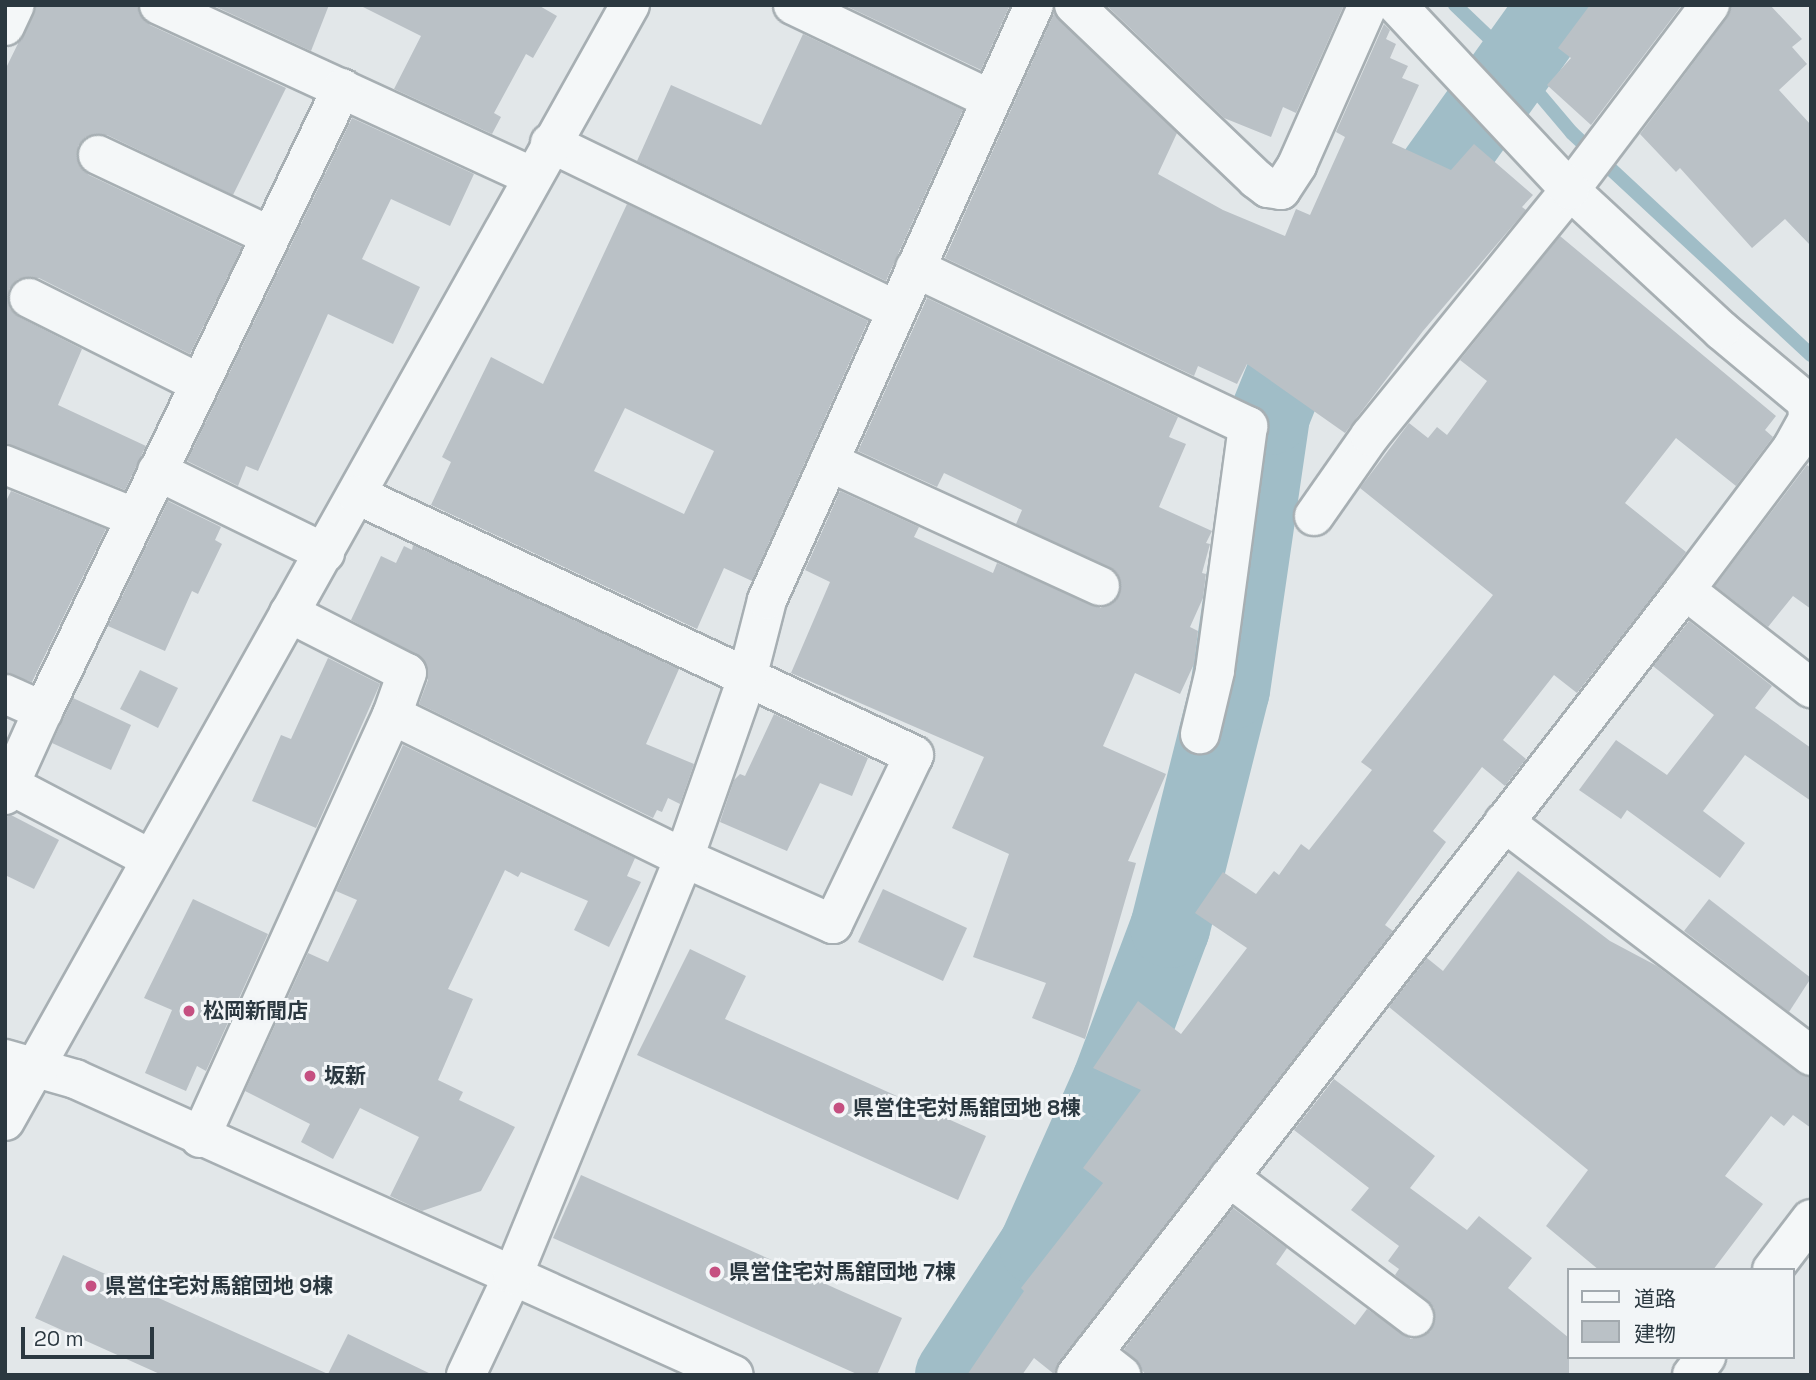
<!DOCTYPE html>
<meta charset="utf-8">
<style>
body{margin:0}
#map{position:relative;width:1816px;height:1380px;overflow:hidden;background:#e2e7e9;font-family:"Space Grotesk","Noto Sans JP",sans-serif}
div>[style]{position:absolute}
[style*='--x']{left:calc(var(--x)*1px);top:calc(var(--y)*1px);width:calc(var(--w)*1px);rotate:calc(var(--a)*1deg)}
.stream>*{height:14px;margin:-7px;padding:0 7px;transform-origin:7px;border-radius:7px;background:#a0bdc7}
.river>*{height:80px;margin:-40px;padding:0 40px;transform-origin:40px;border-radius:40px;background:#a0bdc7}
.building>*{inset:0;background:#bac1c6}
.roads{filter:drop-shadow(2px 0 #a7afb3) drop-shadow(-2px 0 #a7afb3) drop-shadow(0 2px #a7afb3) drop-shadow(0 -2px #a7afb3)}
.minor>*{height:38px;margin:-19px;padding:0 19px;transform-origin:19px;border-radius:19px;background:#f4f7f8}
.dots>*{width:19px;height:19px;translate:-50% -50%;box-sizing:border-box;border:4px solid #f2f5f7;border-radius:50%}
span{translate:-50% -50%;white-space:nowrap;text-align:center;line-height:1.15;-webkit-text-stroke:6px #f2f5f7;paint-order:stroke}
.poi-label{font-size:21px;color:#2b3840;font-weight:700}
.left{translate:0 -50%;text-align:left}
.frame{position:absolute;inset:0;border:7px solid #2b3840;pointer-events:none}
.legend{position:absolute;left:1567px;top:1268px;width:228px;height:91px;box-sizing:border-box;background:#f2f5f7;border:2px solid #a2a9ae;margin:0;padding:9px 12px;list-style:none;font-size:21px;color:#2b3840}
.legend li{display:flex;align-items:center;gap:14px;height:35px}
.legend b{width:35px;border:2px solid #a2a9ae}
.scale{position:absolute;left:21px;top:1327px;width:133px;height:32px;box-sizing:border-box;border:4px solid #2b3840;border-top:0;padding-left:9px;font-size:21px;line-height:24px;white-space:nowrap;color:#2b3840;-webkit-text-stroke:5px #f2f5f7;paint-order:stroke}
</style>
<div id="map">
<div class="stream">
<div style="--x:1455;--y:5;--w:62;--a:43.7"></div>
<div style="--x:1500;--y:48;--w:111;--a:49.7"></div>
<div style="--x:1572;--y:133;--w:326;--a:42.9"></div>
</div>
<div class="river">
<div style="--x:955;--y:1375;--w:154;--a:-56.9"></div>
<div style="--x:1039;--y:1246;--w:180;--a:-66"></div>
<div style="--x:1112;--y:1082;--w:165;--a:-69.4"></div>
<div style="--x:1170;--y:928;--w:245;--a:-75.9"></div>
<div style="--x:1230;--y:690;--w:278;--a:-81.7"></div>
<div style="--x:1270;--y:415;--w:67;--a:-68"></div>
<div style="--x:1295;--y:353;--w:198;--a:-51.2"></div>
<div style="--x:1419;--y:199;--w:239;--a:-54.4"></div>
</div>
<div class="building">
<div style="clip-path:polygon(37px 5px,137px 5px,150px 25px,286px 88px,233px 195px,107px 135px,86px 137px,78px 146px,80px 167px,89px 175px,242px 247px,190px 354px,39px 278px,18px 279px,9px 289px,10px 309px,19px 317px,82px 349px,58px 405px,146px 446px,125px 490px,5px 444px,5px 70px)"></div>
<div style="clip-path:polygon(212px 5px,329px 5px,311px 51px)"></div>
<div style="clip-path:polygon(359px 5px,538px 5px,557px 16px,533px 58px,526px 54px,494px 113px,501px 117px,492px 134px,394px 89px,421px 36px)"></div>
<div style="clip-path:polygon(844px 5px,1010px 5px,981px 70px)"></div>
<div style="clip-path:polygon(1106px 5px,1344px 5px,1296px 113px,1283px 107px,1271px 137px,1224px 118px)"></div>
<div style="clip-path:polygon(1590px 5px,1682px 5px,1591px 125px,1547px 85px,1571px 58px,1558px 48px)"></div>
<div style="clip-path:polygon(1731px 5px,1770px 5px,1802px 39px,1792px 47px,1807px 64px,1779px 90px,1811px 125px,1811px 246px,1785px 219px,1752px 248px,1680px 168px,1676px 172px,1640px 134px,1727px 18px)"></div>
<div style="clip-path:polygon(1054px 13px,1177px 133px,1158px 174px,1223px 210px,1285px 236px,1296px 209px,1310px 215px,1345px 137px,1336px 132px,1384px 24px,1390px 30px,1386px 39px,1396px 44px,1390px 58px,1408px 66px,1402px 78px,1419px 85px,1392px 143px,1451px 170px,1474px 144px,1533px 195px,1522px 207px,1526px 210px,1423px 331px,1345px 433px,1247px 364px,1237px 384px,1198px 366px,1194px 376px,945px 258px)"></div>
<div style="clip-path:polygon(803px 34px,963px 110px,886px 281px,637px 161px,671px 85px,761px 125px)"></div>
<div style="clip-path:polygon(352px 118px,474px 174px,450px 226px,391px 199px,362px 259px,420px 287px,393px 344px,328px 314px,258px 471px,246px 466px,238px 486px,187px 461px)"></div>
<div style="clip-path:polygon(evenodd,627px 204px,868px 321px,752px 581px,724px 568px,697px 629px,431px 505px,451px 462px,442px 457px,491px 357px,543px 384px,627px 204px,625px 408px,714px 451px,684px 514px,594px 471px,625px 408px)"></div>
<div style="clip-path:polygon(1560px 236px,1776px 416px,1765px 430px,1773px 437px,1736px 486px,1676px 438px,1625px 503px,1686px 552px,1668px 577px,1577px 693px,1554px 675px,1503px 740px,1526px 759px,1505px 786px,1482px 767px,1433px 831px,1446px 842px,1385px 925px,1393px 931px,1059px 1362px,1054px 1374px,1034px 1358px,1022px 1375px,967px 1375px,1024px 1291px,1021px 1288px,1103px 1183px,1083px 1168px,1141px 1090px,1093px 1068px,1138px 1001px,1181px 1034px,1247px 948px,1195px 913px,1223px 872px,1256px 894px,1274px 871px,1279px 875px,1301px 844px,1309px 850px,1372px 770px,1361px 762px,1493px 595px,1360px 488px,1409px 423px,1428px 438px,1437px 427px,1447px 435px,1487px 381px,1460px 360px)"></div>
<div style="clip-path:polygon(927px 298px,1178px 417px,1169px 437px,1186px 444px,1159px 507px,1212px 531px,1206px 543px,1210px 544px,1202px 573px,1206px 574px,1203px 598px,1190px 627px,1198px 631px,1194px 664px,1180px 694px,1135px 673px,1103px 746px,1166px 774px,1128px 861px,1136px 863px,1085px 1039px,1032px 1018px,1046px 983px,973px 957px,1009px 854px,952px 828px,984px 757px,791px 673px,830px 582px,805px 570px,840px 491px,919px 527px,914px 537px,993px 573px,997px 563px,1101px 608px,1120px 594px,1117px 573px,1016px 524px,1022px 510px,944px 473px,937px 487px,858px 451px)"></div>
<div style="clip-path:polygon(1807px 465px,1811px 468px,1811px 609px,1793px 596px,1768px 627px,1715px 586px)"></div>
<div style="clip-path:polygon(11px 491px,106px 529px,32px 682px,5px 673px,5px 503px)"></div>
<div style="clip-path:polygon(168px 501px,221px 527px,215px 540px,222px 544px,198px 594px,192px 591px,165px 651px,108px 626px)"></div>
<div style="clip-path:polygon(413px 545px,679px 669px,646px 744px,694px 764px,680px 804px,668px 798px,662px 812px,657px 810px,653px 818px,419px 704px,428px 680px,424px 660px,351px 620px,381px 556px,396px 563px,404px 546px,412px 550px)"></div>
<div style="clip-path:polygon(1689px 621px,1772px 686px,1755px 708px,1811px 748px,1811px 801px,1745px 755px,1703px 811px,1745px 843px,1720px 878px,1627px 810px,1621px 819px,1579px 790px,1616px 740px,1667px 775px,1714px 715px,1653px 666px)"></div>
<div style="clip-path:polygon(328px 658px,380px 684px,316px 828px,252px 801px,281px 735px,291px 739px)"></div>
<div style="clip-path:polygon(140px 670px,178px 688px,158px 728px,120px 709px)"></div>
<div style="clip-path:polygon(73px 698px,131px 725px,111px 770px,52px 743px)"></div>
<div style="clip-path:polygon(774px 714px,868px 758px,852px 796px,820px 783px,787px 851px,720px 822px,734px 780px,740px 774px,745px 776px)"></div>
<div style="clip-path:polygon(403px 745px,635px 858px,627px 876px,641px 882px,609px 947px,574px 930px,588px 901px,521px 872px,518px 877px,505px 870px,448px 989px,473px 999px,438px 1080px,463px 1092px,459px 1100px,515px 1127px,481px 1191px,422px 1211px,390px 1196px,419px 1137px,360px 1108px,333px 1159px,301px 1142px,310px 1124px,245px 1091px,308px 953px,328px 962px,357px 900px,336px 891px)"></div>
<div style="clip-path:polygon(11px 815px,59px 840px,34px 889px,5px 875px,5px 817px)"></div>
<div style="clip-path:polygon(1518px 871px,1610px 941px,1657px 966px,1798px 1073px,1811px 1077px,1811px 1128px,1793px 1115px,1784px 1126px,1771px 1116px,1725px 1176px,1763px 1204px,1713px 1270px,1599px 1270px,1546px 1226px,1588px 1170px,1389px 1007px,1427px 958px,1443px 971px)"></div>
<div style="clip-path:polygon(883px 889px,967px 928px,943px 981px,858px 942px)"></div>
<div style="clip-path:polygon(193px 899px,268px 934px,206px 1071px,197px 1066px,186px 1091px,145px 1073px,172px 1010px,144px 998px)"></div>
<div style="clip-path:polygon(1709px 899px,1811px 978px,1789px 1012px,1684px 931px)"></div>
<div style="clip-path:polygon(690px 949px,746px 976px,725px 1019px,986px 1136px,958px 1200px,637px 1055px)"></div>
<div style="clip-path:polygon(1334px 1079px,1435px 1156px,1410px 1188px,1467px 1230px,1479px 1216px,1532px 1258px,1508px 1288px,1569px 1338px,1569px 1375px,1146px 1375px,1124px 1349px,1233px 1208px,1287px 1248px,1276px 1264px,1355px 1325px,1367px 1309px,1411px 1339px,1431px 1331px,1434px 1308px,1395px 1275px,1399px 1269px,1388px 1261px,1399px 1246px,1351px 1210px,1369px 1188px,1294px 1130px)"></div>
<div style="clip-path:polygon(581px 1175px,902px 1318px,877px 1375px,859px 1375px,553px 1238px)"></div>
<div style="clip-path:polygon(63px 1255px,328px 1374px,348px 1334px,433px 1375px,162px 1375px,35px 1318px)"></div>
</div>
<div class="roads">
<div class="minor">
<div style="--x:159;--y:5;--w:409;--a:24.7"></div>
<div style="--x:793;--y:5;--w:218;--a:25.5"></div>
<div style="--x:1074;--y:5;--w:252;--a:43.7"></div>
<div style="--x:1256;--y:179;--w:15;--a:37"></div>
<div style="--x:1268;--y:188;--w:13;--a:9"></div>
<div style="--x:1281;--y:190;--w:30;--a:-57"></div>
<div style="--x:1297;--y:165;--w:175;--a:-66.1"></div>
<div style="--x:5;--y:26;--w:23;--a:-65"></div>
<div style="--x:550;--y:143;--w:384;--a:25.8"></div>
<div style="--x:98;--y:155;--w:190;--a:25.2"></div>
<div style="--x:915;--y:268;--w:369;--a:25.4"></div>
<div style="--x:1248;--y:426;--w:247;--a:97.7"></div>
<div style="--x:1215;--y:671;--w:65;--a:103.4"></div>
<div style="--x:29;--y:298;--w:190;--a:26.6"></div>
<div style="--x:829;--y:462;--w:298;--a:24.6"></div>
<div style="--x:5;--y:465;--w:139;--a:22"></div>
<div style="--x:157;--y:471;--w:187;--a:26"></div>
<div style="--x:1314;--y:516;--w:98;--a:-55"></div>
<div style="--x:1370;--y:436;--w:317;--a:-50.9"></div>
<div style="--x:1570;--y:190;--w:232;--a:-52.9"></div>
<div style="--x:1685;--y:590;--w:160;--a:37.9"></div>
<div style="--x:289;--y:613;--w:132;--a:27"></div>
<div style="--x:407;--y:673;--w:45;--a:109.7"></div>
<div style="--x:5;--y:694;--w:42;--a:24.1"></div>
<div style="--x:43;--y:711;--w:691;--a:-64.36"></div>
<div style="--x:10;--y:785;--w:157;--a:27.7"></div>
<div style="--x:5;--y:795;--w:92;--a:-65.7"></div>
<div style="--x:1504;--y:822;--w:386;--a:37.3"></div>
<div style="--x:5;--y:1059;--w:73;--a:15.9"></div>
<div style="--x:75;--y:1079;--w:722;--a:24.19"></div>
<div style="--x:5;--y:1121;--w:1279;--a:-60.75"></div>
<div style="--x:200;--y:1138;--w:465;--a:-65.6"></div>
<div style="--x:392;--y:715;--w:325;--a:26.1"></div>
<div style="--x:684;--y:858;--w:163;--a:23.9"></div>
<div style="--x:833;--y:924;--w:187;--a:-64.4"></div>
<div style="--x:914;--y:755;--w:615;--a:-154.98"></div>
<div style="--x:1229;--y:1177;--w:232;--a:37.1"></div>
<div style="--x:1772;--y:1270;--w:64;--a:-52.6"></div>
<div style="--x:1093;--y:1353;--w:36;--a:38"></div>
<div style="--x:466;--y:1375;--w:110;--a:-64.8"></div>
<div style="--x:513;--y:1275;--w:451;--a:-67.7"></div>
<div style="--x:684;--y:858;--w:191;--a:-70.7"></div>
<div style="--x:747;--y:678;--w:81;--a:-75.6"></div>
<div style="--x:767;--y:600;--w:652;--a:-65.83"></div>
<div style="--x:1076;--y:1375;--w:994;--a:-52.2"></div>
<div style="--x:1685;--y:590;--w:178;--a:-53"></div>
<div style="--x:1792;--y:448;--w:33;--a:-61"></div>
<div style="--x:1808;--y:419;--w:17;--a:-93"></div>
<div style="--x:1807;--y:402;--w:112;--a:-140.1"></div>
<div style="--x:1721;--y:330;--w:206;--a:-137.2"></div>
<div style="--x:1570;--y:190;--w:253;--a:-133.1"></div>
<div style="--x:1692;--y:1375;--w:23;--a:-52"></div>
</div>
</div>
<div class="dots">
<div style="left:189px;top:1011px;background:#c55081"></div>
<div style="left:310px;top:1076px;background:#c55081"></div>
<div style="left:839px;top:1108px;background:#c55081"></div>
<div style="left:715px;top:1272px;background:#c55081"></div>
<div style="left:91px;top:1286px;background:#c55081"></div>
</div>
<div class="poi-label">
<span class="left" style="left:203px;top:1011px">松岡新聞店</span>
<span class="left" style="left:324px;top:1076px">坂新</span>
<span class="left" style="left:853px;top:1108px">県営住宅対馬舘団地 8棟</span>
<span class="left" style="left:729px;top:1272px">県営住宅対馬舘団地 7棟</span>
<span class="left" style="left:105px;top:1286px">県営住宅対馬舘団地 9棟</span>
</div>
<div class="frame"></div>
<ul class="legend">
<li><b style="height:9px;background:#f4f7f8"></b>道路</li>
<li><b style="height:19px;background:#bac1c6"></b>建物</li>
</ul>
<div class="scale">20 m</div>
</div>
